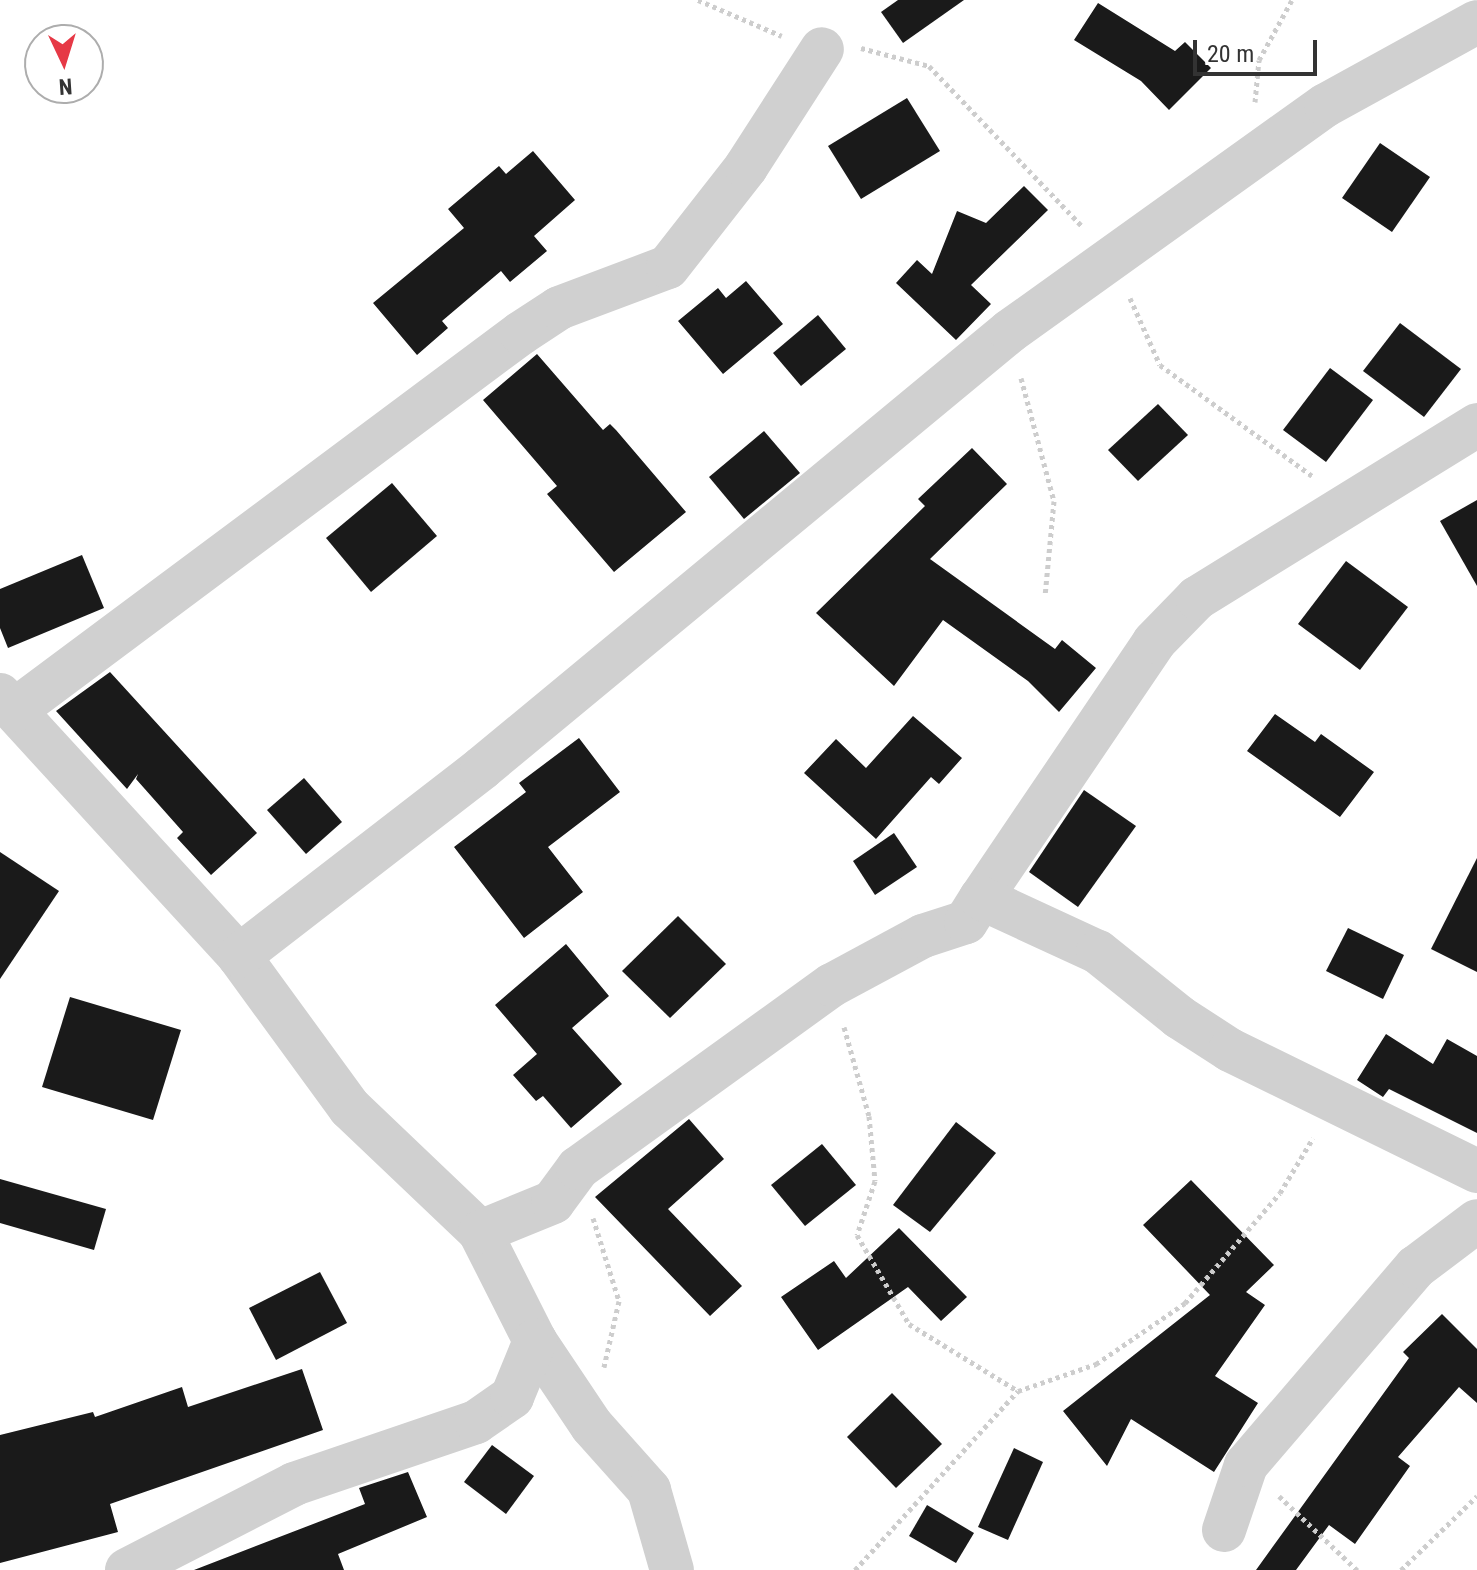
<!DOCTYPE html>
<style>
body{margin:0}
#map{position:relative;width:1477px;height:1570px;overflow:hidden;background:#fff;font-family:"Roboto Condensed",sans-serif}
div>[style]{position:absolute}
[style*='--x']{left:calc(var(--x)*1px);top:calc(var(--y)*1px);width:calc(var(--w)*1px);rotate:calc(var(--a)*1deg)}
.building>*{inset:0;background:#1a1a1a}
.path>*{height:5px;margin-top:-2.5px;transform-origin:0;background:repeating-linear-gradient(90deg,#cdcdcd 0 4px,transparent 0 8px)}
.street>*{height:44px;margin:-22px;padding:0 22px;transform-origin:22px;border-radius:22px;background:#d0d0d0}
span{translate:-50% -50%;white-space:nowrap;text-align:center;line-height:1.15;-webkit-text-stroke:8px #fff;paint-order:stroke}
.north{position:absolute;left:24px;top:24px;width:80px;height:80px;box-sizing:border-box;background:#fff;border:2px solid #adadad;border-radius:50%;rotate:176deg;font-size:22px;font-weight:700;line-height:32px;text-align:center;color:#333}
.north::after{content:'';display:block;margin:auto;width:28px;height:36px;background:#e63946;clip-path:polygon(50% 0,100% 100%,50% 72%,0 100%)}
.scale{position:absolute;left:1193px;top:40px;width:124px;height:36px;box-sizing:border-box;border:4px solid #333;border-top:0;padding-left:10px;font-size:24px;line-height:28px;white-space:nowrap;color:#333;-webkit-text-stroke:6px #fff;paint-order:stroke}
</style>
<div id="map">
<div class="building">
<div style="clip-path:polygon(898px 0,964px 0,903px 43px,881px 12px)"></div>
<div style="clip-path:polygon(1098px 3px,1175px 51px,1185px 42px,1211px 68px,1169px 110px,1141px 81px,1074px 40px)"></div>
<div style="clip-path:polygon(907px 98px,940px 151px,861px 199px,828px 146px)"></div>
<div style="clip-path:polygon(1380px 143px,1430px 177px,1392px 232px,1342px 198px)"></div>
<div style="clip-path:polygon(533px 151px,575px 200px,534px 236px,547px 251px,510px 282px,501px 271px,442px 321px,448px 328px,417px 355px,373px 303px,464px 228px,448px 209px,499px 166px,506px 174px)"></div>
<div style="clip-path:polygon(1024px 186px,1048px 210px,971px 285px,991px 304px,956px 340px,896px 283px,917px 260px,932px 274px,957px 211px,986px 223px)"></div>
<div style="clip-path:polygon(746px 281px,783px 324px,723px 374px,678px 321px,718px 288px,726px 298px)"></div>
<div style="clip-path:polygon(818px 315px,846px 349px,801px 386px,773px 353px)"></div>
<div style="clip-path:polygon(1400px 323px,1461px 369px,1424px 417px,1363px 371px)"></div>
<div style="clip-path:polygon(537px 354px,603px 430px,610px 424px,616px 430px,686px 512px,614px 572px,547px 494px,557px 486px,483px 400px)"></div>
<div style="clip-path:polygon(1330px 368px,1373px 400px,1326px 462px,1283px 430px)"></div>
<div style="clip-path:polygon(1158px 404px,1188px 435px,1138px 481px,1108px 450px)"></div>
<div style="clip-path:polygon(764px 431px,800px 473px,744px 519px,709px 477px)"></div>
<div style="clip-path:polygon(972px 448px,1007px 484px,930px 559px,1055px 649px,1062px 640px,1096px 668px,1059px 712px,1028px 681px,943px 620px,894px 686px,816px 613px,925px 506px,918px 499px)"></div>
<div style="clip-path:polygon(392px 483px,437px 536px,371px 592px,326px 538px)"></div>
<div style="clip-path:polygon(1477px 500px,1477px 586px,1440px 521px)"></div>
<div style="clip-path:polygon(82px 555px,104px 608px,8px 648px,0 628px,0 589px)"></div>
<div style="clip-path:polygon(1346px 561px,1408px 607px,1360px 670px,1298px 624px)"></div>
<div style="clip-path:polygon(110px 672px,257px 833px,211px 875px,177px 838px,183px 832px,136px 779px,138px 774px,127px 789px,56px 711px)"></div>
<div style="clip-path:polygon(1275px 714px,1315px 742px,1321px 734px,1374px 772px,1340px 817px,1247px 751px)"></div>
<div style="clip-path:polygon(913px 716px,962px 758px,939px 784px,931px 777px,876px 839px,804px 773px,836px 739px,866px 768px)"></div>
<div style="clip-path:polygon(579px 738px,620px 792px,548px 847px,583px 892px,524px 938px,454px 847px,526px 792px,519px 783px)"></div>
<div style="clip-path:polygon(304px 778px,342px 822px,306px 854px,267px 810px)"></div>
<div style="clip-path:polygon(1084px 790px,1136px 826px,1078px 907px,1029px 872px)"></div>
<div style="clip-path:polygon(894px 833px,917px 867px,875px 895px,853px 861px)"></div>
<div style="clip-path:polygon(0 852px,59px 891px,0 979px)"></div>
<div style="clip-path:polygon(1477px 858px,1477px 972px,1431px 949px)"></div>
<div style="clip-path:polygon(678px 916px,726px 964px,670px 1018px,622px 971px)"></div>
<div style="clip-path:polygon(1348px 928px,1404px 955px,1383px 999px,1326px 971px)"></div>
<div style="clip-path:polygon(566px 944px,609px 996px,572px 1028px,622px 1084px,571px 1128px,543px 1096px,536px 1101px,513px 1075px,537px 1054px,495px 1005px)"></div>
<div style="clip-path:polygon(70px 997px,181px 1030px,153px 1120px,42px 1087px)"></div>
<div style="clip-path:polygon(1386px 1034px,1433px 1064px,1447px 1039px,1477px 1056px,1477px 1133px,1389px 1089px,1383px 1097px,1357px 1080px)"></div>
<div style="clip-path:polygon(689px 1119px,724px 1159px,668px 1209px,742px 1286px,710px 1316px,595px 1197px)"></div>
<div style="clip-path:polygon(956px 1122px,996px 1153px,930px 1232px,893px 1205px)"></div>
<div style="clip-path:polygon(822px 1144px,856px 1185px,805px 1226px,771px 1185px)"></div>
<div style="clip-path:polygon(0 1179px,106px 1209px,94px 1250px,0 1223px)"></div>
<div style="clip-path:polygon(1191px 1180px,1274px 1265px,1246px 1292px,1265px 1305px,1215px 1376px,1258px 1403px,1214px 1472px,1131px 1419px,1107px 1466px,1063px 1411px,1210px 1295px,1143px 1225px)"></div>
<div style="clip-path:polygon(899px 1228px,967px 1297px,941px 1321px,908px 1287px,818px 1350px,781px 1297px,834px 1261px,846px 1278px)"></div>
<div style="clip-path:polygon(320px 1272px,347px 1323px,276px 1360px,249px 1308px)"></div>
<div style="clip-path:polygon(1442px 1314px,1477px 1349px,1477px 1403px,1459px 1387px,1398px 1457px,1410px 1466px,1355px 1544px,1329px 1525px,1296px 1570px,1256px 1570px,1409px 1358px,1403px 1352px)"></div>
<div style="clip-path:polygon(302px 1369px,323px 1430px,110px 1504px,118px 1532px,0 1563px,0 1435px,93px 1412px,95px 1417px,182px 1387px,188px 1407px)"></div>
<div style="clip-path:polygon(892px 1393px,942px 1444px,896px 1488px,847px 1437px)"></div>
<div style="clip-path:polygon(492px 1445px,534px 1476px,506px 1514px,464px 1482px)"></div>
<div style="clip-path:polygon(1014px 1448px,1043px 1462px,1008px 1540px,978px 1527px)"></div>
<div style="clip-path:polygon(408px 1472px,427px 1517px,338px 1554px,344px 1570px,194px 1570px,365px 1504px,359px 1488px)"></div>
<div style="clip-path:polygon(927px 1505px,974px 1533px,956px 1563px,909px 1536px)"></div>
</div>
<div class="path">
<div style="--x:698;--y:0;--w:91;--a:23.2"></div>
<div style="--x:861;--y:48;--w:70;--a:14.8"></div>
<div style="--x:929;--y:66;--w:223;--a:46.3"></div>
<div style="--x:1255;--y:102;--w:42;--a:-84.6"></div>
<div style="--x:1259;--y:60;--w:68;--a:-61.2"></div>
<div style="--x:1130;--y:298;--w:73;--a:65.9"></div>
<div style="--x:1160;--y:365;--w:188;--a:36.1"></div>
<div style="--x:1021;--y:378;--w:127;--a:75"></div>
<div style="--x:1054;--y:501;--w:95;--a:95.4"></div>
<div style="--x:844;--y:1027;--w:92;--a:74.3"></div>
<div style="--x:869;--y:1116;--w:65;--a:84.7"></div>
<div style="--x:875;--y:1181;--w:57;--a:108.4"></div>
<div style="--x:857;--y:1235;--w:103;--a:59.7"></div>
<div style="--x:909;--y:1324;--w:128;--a:31.6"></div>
<div style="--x:593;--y:1218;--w:87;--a:72.6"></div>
<div style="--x:619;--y:1301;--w:68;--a:102.8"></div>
<div style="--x:1279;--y:1496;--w:108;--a:43.5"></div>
<div style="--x:855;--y:1570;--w:242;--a:-47.7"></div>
<div style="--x:1018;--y:1391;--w:83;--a:-19.1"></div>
<div style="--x:1096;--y:1364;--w:108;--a:-34.4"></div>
<div style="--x:1185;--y:1303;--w:145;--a:-49.2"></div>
<div style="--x:1280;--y:1193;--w:64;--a:-59"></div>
<div style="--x:1401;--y:1570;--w:106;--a:-44.2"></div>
</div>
<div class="street">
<div style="--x:0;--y:695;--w:354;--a:47.5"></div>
<div style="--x:239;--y:956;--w:188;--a:53.9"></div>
<div style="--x:350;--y:1108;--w:180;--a:43.6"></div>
<div style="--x:480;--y:1232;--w:122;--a:63.2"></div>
<div style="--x:535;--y:1341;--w:102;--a:56.2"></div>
<div style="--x:592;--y:1426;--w:86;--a:48.3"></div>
<div style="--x:649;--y:1490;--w:83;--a:74"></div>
<div style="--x:15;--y:710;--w:631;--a:-36.69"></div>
<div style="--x:521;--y:333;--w:45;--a:-33.3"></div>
<div style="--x:559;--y:308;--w:116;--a:-20.6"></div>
<div style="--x:668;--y:267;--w:127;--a:-52"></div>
<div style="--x:746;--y:167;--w:140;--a:-57.2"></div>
<div style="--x:981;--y:898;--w:309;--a:-55.9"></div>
<div style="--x:1154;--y:642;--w:62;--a:-45.7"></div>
<div style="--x:1197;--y:598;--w:329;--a:-31.7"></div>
<div style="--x:239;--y:956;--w:307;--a:-37.7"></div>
<div style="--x:482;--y:768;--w:685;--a:-39.61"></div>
<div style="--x:1010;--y:331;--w:388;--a:-35.6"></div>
<div style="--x:1326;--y:105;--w:172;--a:-28.8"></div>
<div style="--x:480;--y:1232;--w:79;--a:-22.3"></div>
<div style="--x:553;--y:1202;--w:42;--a:-53.7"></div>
<div style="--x:578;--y:1168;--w:313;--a:-35.8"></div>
<div style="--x:832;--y:985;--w:103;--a:-28.3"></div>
<div style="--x:923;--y:936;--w:45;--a:-18"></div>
<div style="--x:966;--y:922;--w:28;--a:-58"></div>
<div style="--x:981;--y:898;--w:129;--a:24.8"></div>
<div style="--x:1098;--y:952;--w:104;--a:38.7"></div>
<div style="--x:1179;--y:1017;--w:61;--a:32.9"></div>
<div style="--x:1230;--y:1050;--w:275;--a:26.1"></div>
<div style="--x:1224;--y:1530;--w:69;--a:-71.3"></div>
<div style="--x:1246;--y:1465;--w:261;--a:-49.4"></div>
<div style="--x:1416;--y:1267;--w:76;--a:-37"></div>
<div style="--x:127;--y:1570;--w:188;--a:-27.2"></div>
<div style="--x:294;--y:1484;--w:192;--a:-18.8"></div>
<div style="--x:476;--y:1422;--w:44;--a:-34.8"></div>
<div style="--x:512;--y:1397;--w:61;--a:-67.7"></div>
</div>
<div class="north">N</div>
<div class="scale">20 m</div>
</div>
